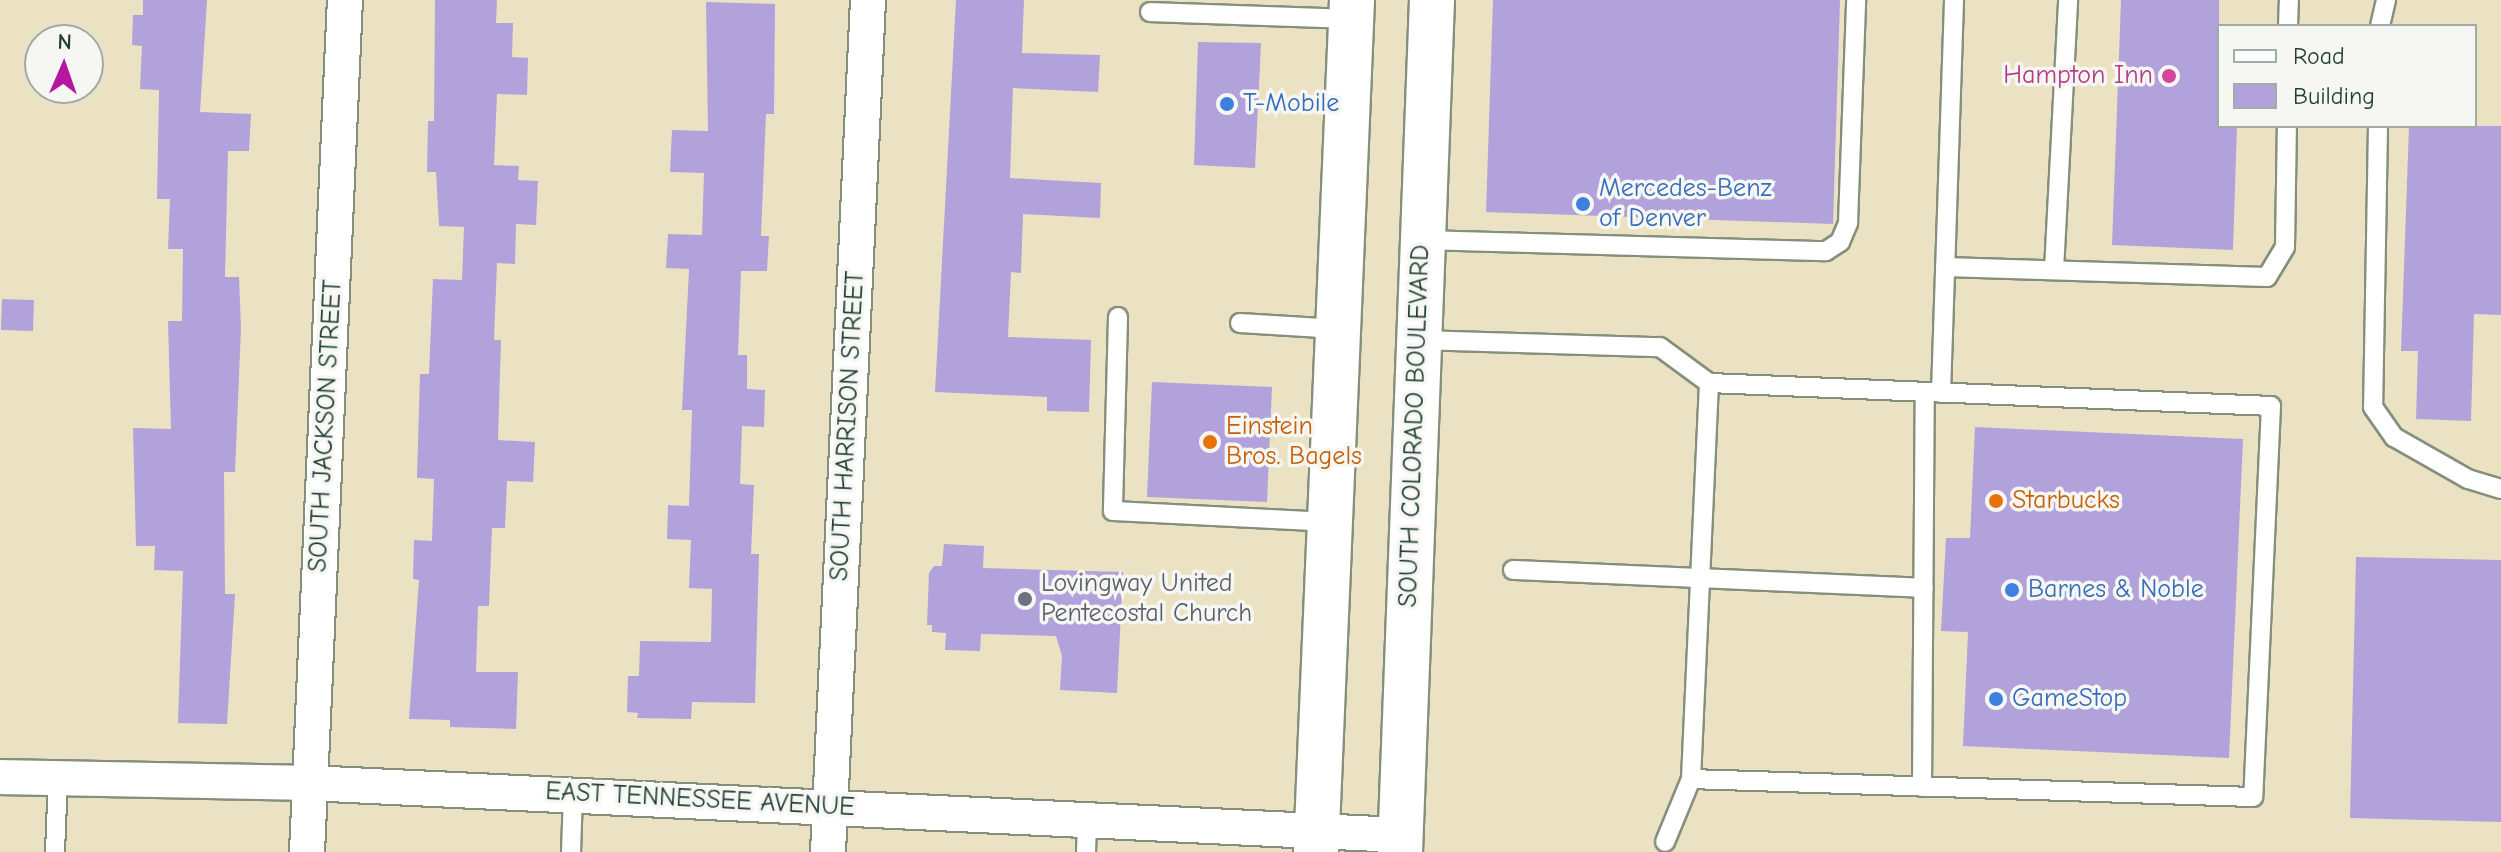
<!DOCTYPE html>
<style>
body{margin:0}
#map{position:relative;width:2501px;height:852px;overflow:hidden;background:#ebe2c4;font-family:"Comic Neue",sans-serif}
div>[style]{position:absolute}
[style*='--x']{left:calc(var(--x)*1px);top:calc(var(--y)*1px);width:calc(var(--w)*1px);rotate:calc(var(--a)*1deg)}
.building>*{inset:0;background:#b2a2db}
.roads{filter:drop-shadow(2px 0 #85907c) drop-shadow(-2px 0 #85907c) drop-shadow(0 2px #85907c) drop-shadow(0 -2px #85907c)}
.service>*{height:18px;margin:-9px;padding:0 9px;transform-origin:9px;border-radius:9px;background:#fff}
.minor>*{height:34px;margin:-17px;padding:0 17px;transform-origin:17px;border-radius:17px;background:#fff}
.primary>*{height:44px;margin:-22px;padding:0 22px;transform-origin:22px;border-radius:22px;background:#fff}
.dots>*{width:22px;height:22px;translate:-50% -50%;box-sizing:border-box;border:4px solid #f6f6f2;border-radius:50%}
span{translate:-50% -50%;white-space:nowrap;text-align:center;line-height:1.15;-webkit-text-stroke:7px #f6f6f2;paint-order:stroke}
.hotel-label{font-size:26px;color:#b23c85}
.right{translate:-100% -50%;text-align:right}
.shop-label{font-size:26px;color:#366cbe}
.left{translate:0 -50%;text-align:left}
.street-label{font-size:26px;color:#1f3d34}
.food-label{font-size:26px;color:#c56008}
.worship-label{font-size:26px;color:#5b616d}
.legend{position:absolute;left:2217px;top:24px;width:260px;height:104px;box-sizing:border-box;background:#f6f6f2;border:2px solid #a0aca6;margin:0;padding:10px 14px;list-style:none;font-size:24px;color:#1f3d34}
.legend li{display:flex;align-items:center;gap:16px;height:40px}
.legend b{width:40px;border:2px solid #a0aca6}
.north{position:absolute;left:24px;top:24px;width:80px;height:80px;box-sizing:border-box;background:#f6f6f2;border:2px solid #a0aca6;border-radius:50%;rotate:2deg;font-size:22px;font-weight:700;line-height:32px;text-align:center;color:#1f3d34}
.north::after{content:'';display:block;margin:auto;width:28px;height:36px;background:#b5179e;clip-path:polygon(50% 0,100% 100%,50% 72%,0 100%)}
</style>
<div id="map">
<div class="building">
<div style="clip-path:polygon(143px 0,207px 0,200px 112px,251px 114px,249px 151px,228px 151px,225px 277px,239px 277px,241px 328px,235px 472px,224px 472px,225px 594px,235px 594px,227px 724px,178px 723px,183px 571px,154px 570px,155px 546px,136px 546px,133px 428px,171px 429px,168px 321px,182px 321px,183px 249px,168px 249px,170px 199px,157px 199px,159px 90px,140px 89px,142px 46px,132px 45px,133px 15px,143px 15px)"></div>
<div style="clip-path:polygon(435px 0,497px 0,496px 23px,513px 23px,512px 57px,528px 58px,527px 95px,497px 94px,494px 165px,519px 166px,518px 180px,538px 181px,536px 225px,516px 224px,515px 264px,497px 263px,494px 340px,501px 340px,498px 440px,535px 442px,533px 482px,507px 481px,505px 528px,492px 528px,489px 606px,478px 606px,476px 672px,518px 672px,516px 729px,450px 727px,450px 720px,409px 719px,419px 580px,413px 579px,414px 540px,432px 541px,434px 479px,417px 478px,420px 374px,429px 374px,433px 279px,462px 280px,464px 227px,439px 226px,436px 172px,427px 172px,428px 121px,434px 121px)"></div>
<div style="clip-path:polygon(956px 0,1024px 0,1022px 53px,1100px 55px,1098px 92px,1013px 88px,1010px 178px,1101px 183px,1100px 218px,1023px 214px,1021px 273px,1011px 272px,1008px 337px,1091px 340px,1089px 412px,1047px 411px,1047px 397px,935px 392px)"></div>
<div style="clip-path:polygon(1493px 0,1840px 0,1833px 224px,1486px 212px)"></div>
<div style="clip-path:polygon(2121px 0,2219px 0,2219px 126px,2237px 126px,2233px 250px,2112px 245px)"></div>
<div style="clip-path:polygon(706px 2px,775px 4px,774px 114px,766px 114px,761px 236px,769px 236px,767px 271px,741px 271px,740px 300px,738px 355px,747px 355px,747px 389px,765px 390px,764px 427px,742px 426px,740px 484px,754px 485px,751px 554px,759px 554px,755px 703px,692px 702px,691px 719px,637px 718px,638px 713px,627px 712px,628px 676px,639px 676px,640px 641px,711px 642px,712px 589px,689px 588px,691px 540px,667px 539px,668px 505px,689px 506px,692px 410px,682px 410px,689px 269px,666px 268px,668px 234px,702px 235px,704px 173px,670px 172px,672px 130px,708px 131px)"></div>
<div style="clip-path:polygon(1198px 42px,1261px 43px,1255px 168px,1194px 165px)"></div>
<div style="clip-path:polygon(2409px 126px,2501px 126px,2501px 315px,2474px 314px,2471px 421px,2416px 419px,2418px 351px,2401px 351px)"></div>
<div style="clip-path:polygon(2px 299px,34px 300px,33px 331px,1px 330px)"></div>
<div style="clip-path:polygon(1152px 382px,1272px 387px,1267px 502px,1147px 497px)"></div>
<div style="clip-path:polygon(1975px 427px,2243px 439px,2229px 758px,1963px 746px,1968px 632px,1941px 631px,1946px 538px,1970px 538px)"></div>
<div style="clip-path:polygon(944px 544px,984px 546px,983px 568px,1123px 572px,1117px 693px,1060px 690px,1062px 656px,1056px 636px,981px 634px,980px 651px,945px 650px,946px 633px,932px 632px,932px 625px,927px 625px,929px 573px,934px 566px,942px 566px)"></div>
<div style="clip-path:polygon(2356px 557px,2501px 560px,2501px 822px,2350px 818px)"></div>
</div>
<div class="roads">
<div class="service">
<div style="--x:1150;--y:12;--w:201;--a:2"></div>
<div style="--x:2288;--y:26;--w:26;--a:-88"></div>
<div style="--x:2380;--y:26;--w:27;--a:-77"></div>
<div style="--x:2378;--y:126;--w:281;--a:91"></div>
<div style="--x:2373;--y:407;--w:37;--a:55"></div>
<div style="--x:2394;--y:437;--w:85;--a:29.6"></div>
<div style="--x:2468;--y:479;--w:34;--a:17"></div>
<div style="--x:1422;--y:240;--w:404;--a:1.6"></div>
<div style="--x:1826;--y:251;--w:17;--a:-33"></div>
<div style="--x:1840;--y:242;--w:21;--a:-67"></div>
<div style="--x:1848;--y:223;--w:223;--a:-87.9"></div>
<div style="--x:1945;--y:267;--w:322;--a:1.8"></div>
<div style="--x:2267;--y:277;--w:35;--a:-59"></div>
<div style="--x:2285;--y:247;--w:121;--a:-89.1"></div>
<div style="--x:2054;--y:270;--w:270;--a:-87"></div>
<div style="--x:1118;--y:317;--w:194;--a:91.5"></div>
<div style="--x:1113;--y:511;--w:216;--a:2.9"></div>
<div style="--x:1240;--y:323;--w:98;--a:3.5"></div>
<div style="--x:1418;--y:340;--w:242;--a:1.7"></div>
<div style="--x:1660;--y:347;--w:61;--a:36.3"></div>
<div style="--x:1709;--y:383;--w:562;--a:2.34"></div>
<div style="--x:2271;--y:406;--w:391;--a:92.6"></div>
<div style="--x:2253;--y:797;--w:562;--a:-178.17"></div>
<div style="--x:1691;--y:779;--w:68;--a:112.4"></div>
<div style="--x:1941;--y:393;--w:393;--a:-88.1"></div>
<div style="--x:1513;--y:570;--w:411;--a:2.5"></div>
<div style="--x:1691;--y:779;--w:396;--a:-87.4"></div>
<div style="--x:1922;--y:787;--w:395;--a:-89.6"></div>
<div style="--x:55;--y:852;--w:74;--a:-87.7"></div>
<div style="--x:571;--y:852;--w:57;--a:-88"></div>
<div style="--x:1086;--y:852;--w:34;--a:-88"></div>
</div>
<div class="minor">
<div style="--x:0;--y:777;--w:308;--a:1.1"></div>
<div style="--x:308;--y:783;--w:1093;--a:2.73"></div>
<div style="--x:307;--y:852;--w:853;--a:-87.45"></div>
<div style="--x:828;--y:852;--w:853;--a:-87.31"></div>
</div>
<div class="primary">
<div style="--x:1316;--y:852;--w:853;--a:-87.58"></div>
<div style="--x:1400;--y:852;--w:853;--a:-87.85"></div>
</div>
</div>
<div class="dots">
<div style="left:2169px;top:76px;background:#d1479c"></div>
<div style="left:1227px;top:104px;background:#3f7fe0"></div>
<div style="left:1583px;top:204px;background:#3f7fe0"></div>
<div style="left:1210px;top:442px;background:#e8710a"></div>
<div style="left:1996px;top:501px;background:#e8710a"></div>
<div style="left:2012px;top:590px;background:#3f7fe0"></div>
<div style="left:1025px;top:599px;background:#6b7280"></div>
<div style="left:1996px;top:699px;background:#3f7fe0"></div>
</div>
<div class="hotel-label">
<span class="right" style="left:2153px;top:76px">Hampton Inn</span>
</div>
<div class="shop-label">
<span class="left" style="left:1243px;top:104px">T-Mobile</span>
<span class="left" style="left:1599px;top:204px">Mercedes-Benz<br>of Denver</span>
<span class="left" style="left:2028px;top:590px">Barnes &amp; Noble</span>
<span class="left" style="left:2012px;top:699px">GameStop</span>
</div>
<div class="street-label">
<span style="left:326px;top:426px;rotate:-87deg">SOUTH JACKSON STREET</span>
<span style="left:848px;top:426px;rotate:-87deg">SOUTH HARRISON STREET</span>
<span style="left:1415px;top:426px;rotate:-88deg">SOUTH COLORADO BOULEVARD</span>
<span style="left:700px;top:800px;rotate:3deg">EAST TENNESSEE AVENUE</span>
</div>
<div class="food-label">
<span class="left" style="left:1226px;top:442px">Einstein<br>Bros. Bagels</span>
<span class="left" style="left:2012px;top:501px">Starbucks</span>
</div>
<div class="worship-label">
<span class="left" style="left:1041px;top:599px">Lovingway United<br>Pentecostal Church</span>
</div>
<ul class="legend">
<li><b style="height:10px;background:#fff"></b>Road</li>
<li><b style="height:22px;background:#b2a2db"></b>Building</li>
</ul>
<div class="north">N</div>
</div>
